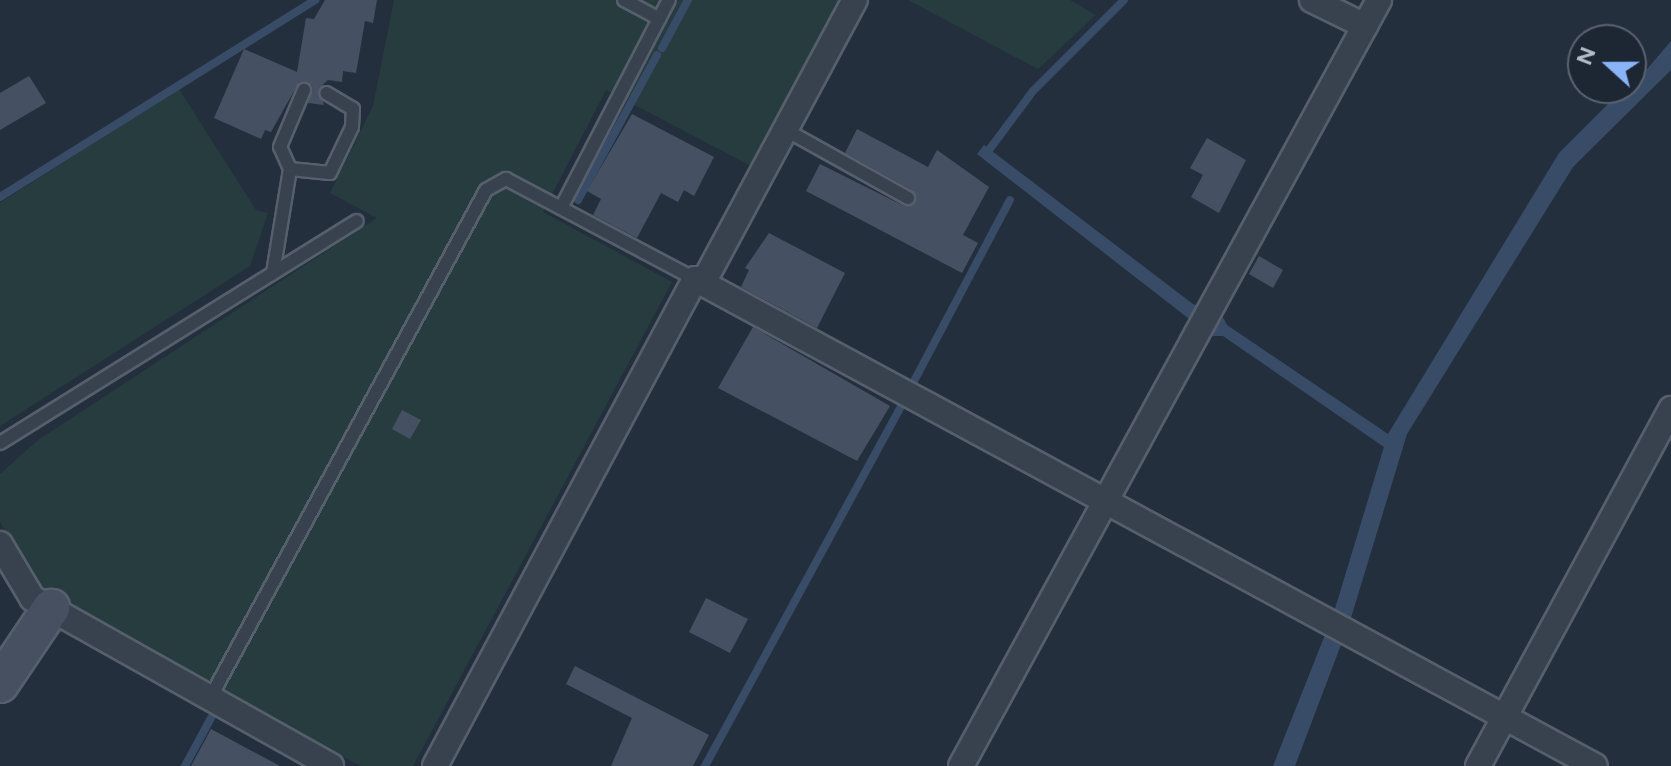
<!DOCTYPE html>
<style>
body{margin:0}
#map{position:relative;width:1671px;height:766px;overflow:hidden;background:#242f3e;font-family:Figtree,sans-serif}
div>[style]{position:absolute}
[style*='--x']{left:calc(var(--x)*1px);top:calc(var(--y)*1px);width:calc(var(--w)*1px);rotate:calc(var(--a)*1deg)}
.green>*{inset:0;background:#263c3f}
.water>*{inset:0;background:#394c67}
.stream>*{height:8px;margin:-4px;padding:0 4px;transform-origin:4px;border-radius:4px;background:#394c67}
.building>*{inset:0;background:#455162}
.roads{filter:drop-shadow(2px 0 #565f6c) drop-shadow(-2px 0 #565f6c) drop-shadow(0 2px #565f6c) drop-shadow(0 -2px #565f6c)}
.lane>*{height:12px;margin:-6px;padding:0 6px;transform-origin:6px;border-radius:6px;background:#38414e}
.street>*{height:24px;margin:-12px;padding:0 12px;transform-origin:12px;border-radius:12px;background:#38414e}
.secondary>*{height:36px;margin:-18px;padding:0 18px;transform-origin:18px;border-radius:18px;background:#465061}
span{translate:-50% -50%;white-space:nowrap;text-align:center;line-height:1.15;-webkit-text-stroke:6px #1d2633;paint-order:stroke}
.north{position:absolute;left:1567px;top:24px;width:80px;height:80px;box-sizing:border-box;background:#1d2633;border:2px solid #59626f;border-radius:50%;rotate:291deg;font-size:22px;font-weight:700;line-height:32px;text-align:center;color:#b4bcc9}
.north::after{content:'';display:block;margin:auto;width:28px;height:36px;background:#8ab4f8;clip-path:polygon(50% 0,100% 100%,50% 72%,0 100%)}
</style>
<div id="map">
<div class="green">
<div style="clip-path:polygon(394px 0,845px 0,753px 167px,606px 90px,543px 212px,672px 282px,413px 766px,361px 766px,184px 676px,38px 588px,0 522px,0 474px,38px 440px,377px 218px,330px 193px,373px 106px)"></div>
<div style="clip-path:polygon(908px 0,1070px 0,1096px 15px,1038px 69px)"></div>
<div style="clip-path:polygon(179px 89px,256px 210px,268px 213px,250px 266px,0 426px,0 203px)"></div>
</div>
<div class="water">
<div style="clip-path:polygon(1671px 41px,1671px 70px,1573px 167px,1407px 434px,1350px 621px,1295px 766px,1273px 766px,1334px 612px,1384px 447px,1223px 336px,1211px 336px,977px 154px,984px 145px,1193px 304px,1221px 314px,1227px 325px,1388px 434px,1559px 153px,1624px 88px,1631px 88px)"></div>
</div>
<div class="stream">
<div style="--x:662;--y:48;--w:55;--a:-61.6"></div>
<div style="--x:986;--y:154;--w:79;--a:-53.3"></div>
<div style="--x:1033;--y:91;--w:129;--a:-45"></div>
<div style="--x:0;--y:197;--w:372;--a:-32"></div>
<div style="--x:578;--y:200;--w:165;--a:-61.4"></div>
<div style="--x:913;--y:383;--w:207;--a:-62.1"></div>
<div style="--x:185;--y:766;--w:55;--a:-61.6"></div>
<div style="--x:705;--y:766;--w:411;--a:-61.4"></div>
</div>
<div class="building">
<div style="clip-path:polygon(325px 0,377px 0,373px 23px,365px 21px,356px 73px,343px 71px,342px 82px,328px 80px,319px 88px,324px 105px,308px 103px,312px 85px,299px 82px,271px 132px,265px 130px,261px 139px,214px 118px,244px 49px,297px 72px,306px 18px,314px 19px)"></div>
<div style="clip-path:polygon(29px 76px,46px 103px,0 130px,0 93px)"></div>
<div style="clip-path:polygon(632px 114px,714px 157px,694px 196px,684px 190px,678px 202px,661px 193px,637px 238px,593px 215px,601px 199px,587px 191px)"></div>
<div style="clip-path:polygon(857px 129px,928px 167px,937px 150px,989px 187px,963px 235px,978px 243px,962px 273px,806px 191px,820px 164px,904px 206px,915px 203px,912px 190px,845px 153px)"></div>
<div style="clip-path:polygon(1207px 138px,1246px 160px,1219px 213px,1191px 197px,1203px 175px,1190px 168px)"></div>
<div style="clip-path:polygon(769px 233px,845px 273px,817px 328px,741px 287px,749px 270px,745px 268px)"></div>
<div style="clip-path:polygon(1259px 256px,1283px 270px,1273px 288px,1249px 274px)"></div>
<div style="clip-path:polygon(753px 327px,890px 406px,857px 461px,718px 388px)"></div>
<div style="clip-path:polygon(402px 410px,421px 420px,410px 439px,392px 429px)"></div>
<div style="clip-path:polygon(706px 598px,748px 619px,730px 653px,689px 632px)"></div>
<div style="clip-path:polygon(575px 666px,709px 735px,693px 766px,611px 766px,632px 718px,566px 684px)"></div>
<div style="clip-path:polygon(211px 729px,280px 766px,191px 766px)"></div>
</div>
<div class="roads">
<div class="lane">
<div style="--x:624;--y:0;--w:40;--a:28"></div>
<div style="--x:784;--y:129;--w:142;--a:29.1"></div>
<div style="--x:290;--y:169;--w:40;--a:5.7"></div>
<div style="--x:330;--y:173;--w:51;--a:-64.4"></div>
<div style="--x:352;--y:127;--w:18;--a:-87"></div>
<div style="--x:353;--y:109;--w:31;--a:-149"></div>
<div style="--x:561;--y:208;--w:234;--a:-62.6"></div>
<div style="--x:273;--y:273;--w:105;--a:-80.7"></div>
<div style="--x:290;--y:169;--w:24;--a:-114"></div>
<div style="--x:280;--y:147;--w:62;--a:-67.2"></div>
<div style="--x:0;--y:443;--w:420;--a:-31.9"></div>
<div style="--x:209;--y:700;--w:580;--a:-61.49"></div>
<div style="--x:486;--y:190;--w:23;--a:-29"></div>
<div style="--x:506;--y:179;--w:214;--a:27.9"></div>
</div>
<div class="street">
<div style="--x:1312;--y:0;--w:59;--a:26.1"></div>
<div style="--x:703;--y:283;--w:321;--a:-61.8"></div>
<div style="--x:0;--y:544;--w:63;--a:59.3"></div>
<div style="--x:32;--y:598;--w:343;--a:29.3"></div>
<div style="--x:435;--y:766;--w:552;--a:-61.9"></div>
<div style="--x:695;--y:279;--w:1023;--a:28.42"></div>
<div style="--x:961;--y:766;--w:873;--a:-61.38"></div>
<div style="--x:1478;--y:766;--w:406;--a:-61.6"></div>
</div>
<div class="secondary">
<div style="--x:0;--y:684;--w:92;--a:-56.1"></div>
</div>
</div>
<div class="north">N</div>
</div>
